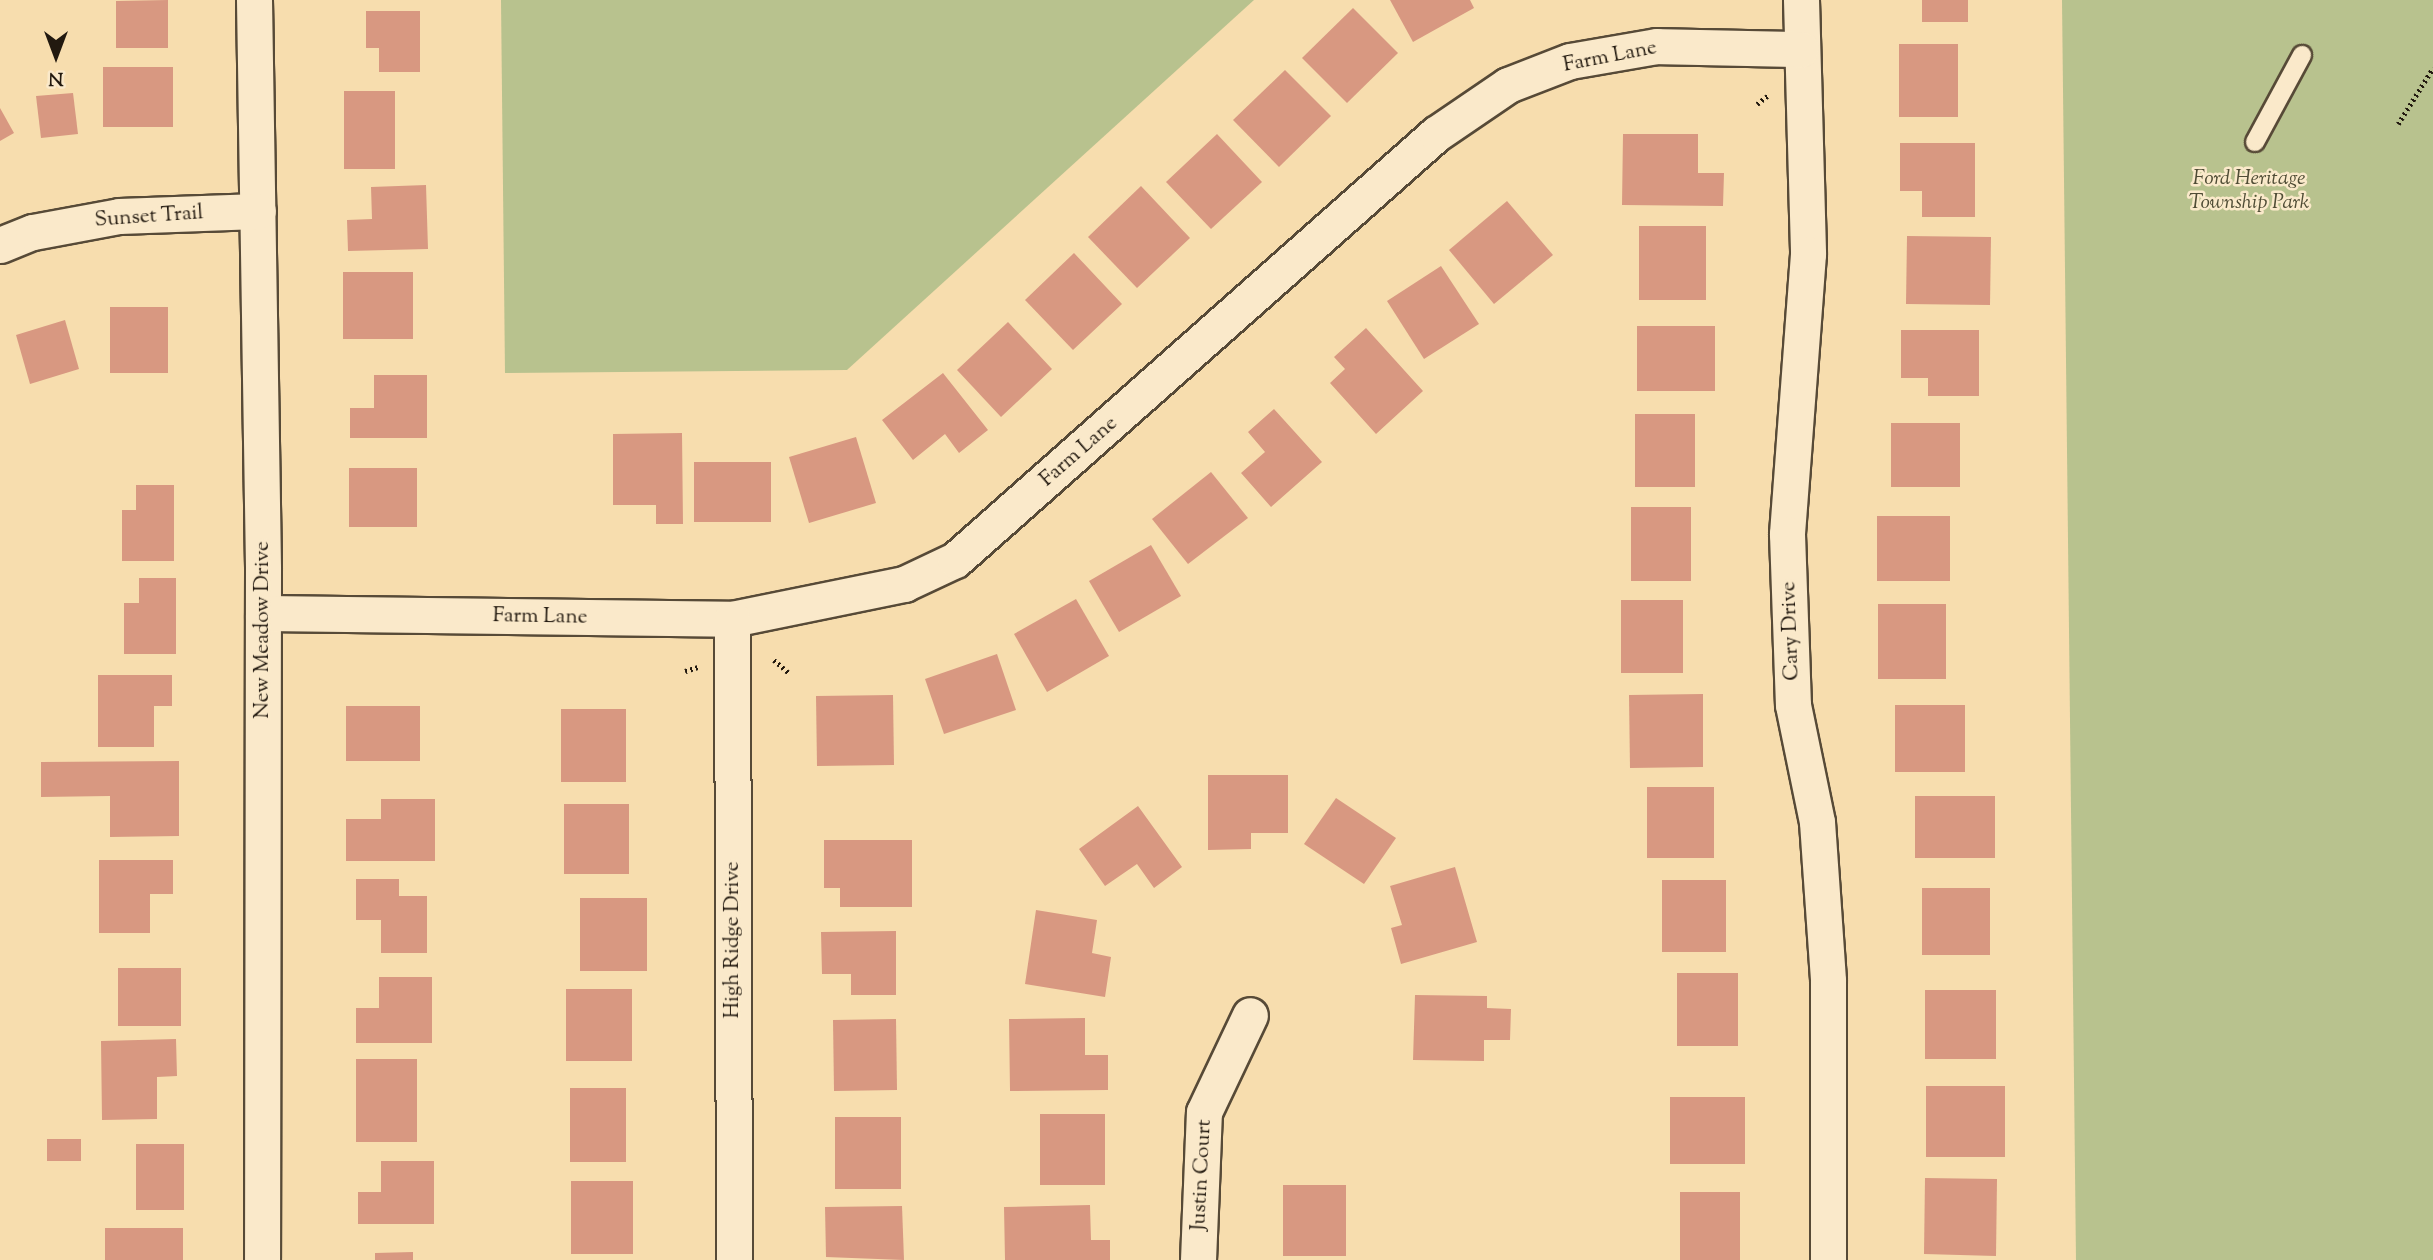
<!DOCTYPE html>
<style>
body{margin:0}
#map{position:relative;width:2433px;height:1260px;overflow:hidden;background:#f7ddae;font-family:"Sorts Mill Goudy",serif}
div>[style]{position:absolute}
[style*='--x']{left:calc(var(--x)*1px);top:calc(var(--y)*1px);width:calc(var(--w)*1px);rotate:calc(var(--a)*1deg)}
.green>*{inset:0;background:#b8c28e}
.building>*{inset:0;background:#d89881}
.path>*{height:4.5px;margin-top:-2.25px;transform-origin:0;background:repeating-linear-gradient(90deg,#22190f 0 2px,transparent 0 5.5px)}
.roads{filter:drop-shadow(2px 0 #574a37) drop-shadow(-2px 0 #574a37) drop-shadow(0 2px #574a37) drop-shadow(0 -2px #574a37)}
.service>*{height:18px;margin:-9px;padding:0 9px;transform-origin:9px;border-radius:9px;background:#fae9ca}
.minor>*{height:35px;margin:-17.5px;padding:0 17.5px;transform-origin:17.5px;border-radius:17.5px;background:#fae9ca}
span{translate:-50% -50%;white-space:nowrap;text-align:center;line-height:1.15;-webkit-text-stroke:5px #fae9ca;paint-order:stroke}
.street-label{font-size:21px;color:#22190f}
.park-label{font-size:21px;color:#4f4c35;font-style:italic}
.north{position:absolute;left:21px;top:21px;width:70px;height:70px;-webkit-text-stroke:5px #fae9ca;paint-order:stroke;rotate:180deg;font-size:19px;font-weight:700;line-height:28px;text-align:center;color:#22190f}
.north::after{content:'';display:block;margin:auto;width:24px;height:32px;background:#22190f;clip-path:polygon(50% 0,100% 100%,50% 72%,0 100%)}
</style>
<div id="map">
<div class="green">
<div style="clip-path:polygon(501px 0,1254px 0,847px 370px,505px 373px)"></div>
<div style="clip-path:polygon(2062px 0,2433px 0,2433px 1260px,2076px 1260px)"></div>
</div>
<div class="building">
<div style="clip-path:polygon(168px 0,168px 48px,116px 48px,116px 1px)"></div>
<div style="clip-path:polygon(1390px 0,1470px 0,1474px 8px,1413px 42px)"></div>
<div style="clip-path:polygon(1922px 0,1968px 0,1968px 22px,1922px 22px)"></div>
<div style="clip-path:polygon(1353px 8px,1398px 53px,1347px 103px,1302px 58px)"></div>
<div style="clip-path:polygon(366px 11px,420px 11px,420px 72px,379px 72px,379px 48px,366px 48px)"></div>
<div style="clip-path:polygon(1899px 44px,1958px 44px,1958px 117px,1899px 117px)"></div>
<div style="clip-path:polygon(103px 67px,173px 67px,173px 127px,103px 127px)"></div>
<div style="clip-path:polygon(1285px 70px,1331px 116px,1279px 167px,1233px 120px)"></div>
<div style="clip-path:polygon(344px 91px,395px 91px,395px 169px,344px 169px)"></div>
<div style="clip-path:polygon(73px 93px,78px 134px,41px 138px,36px 96px)"></div>
<div style="clip-path:polygon(0 108px,14px 133px,0 141px)"></div>
<div style="clip-path:polygon(1217px 134px,1262px 182px,1211px 229px,1166px 182px)"></div>
<div style="clip-path:polygon(1623px 134px,1698px 134px,1698px 173px,1724px 173px,1723px 206px,1622px 205px)"></div>
<div style="clip-path:polygon(1900px 143px,1975px 143px,1975px 217px,1922px 217px,1922px 191px,1900px 191px)"></div>
<div style="clip-path:polygon(426px 185px,428px 249px,348px 251px,347px 220px,372px 219px,371px 187px)"></div>
<div style="clip-path:polygon(1141px 186px,1190px 238px,1137px 288px,1088px 237px)"></div>
<div style="clip-path:polygon(1507px 201px,1553px 255px,1494px 304px,1449px 250px)"></div>
<div style="clip-path:polygon(1639px 226px,1706px 226px,1706px 300px,1639px 300px)"></div>
<div style="clip-path:polygon(1907px 236px,1991px 237px,1990px 305px,1906px 304px)"></div>
<div style="clip-path:polygon(1074px 253px,1122px 304px,1073px 350px,1025px 300px)"></div>
<div style="clip-path:polygon(1441px 266px,1479px 324px,1424px 359px,1387px 301px)"></div>
<div style="clip-path:polygon(343px 272px,413px 272px,413px 339px,343px 339px)"></div>
<div style="clip-path:polygon(110px 307px,168px 307px,168px 373px,110px 373px)"></div>
<div style="clip-path:polygon(65px 320px,79px 369px,30px 384px,16px 335px)"></div>
<div style="clip-path:polygon(1008px 322px,1052px 369px,1001px 417px,957px 370px)"></div>
<div style="clip-path:polygon(1637px 326px,1715px 326px,1715px 391px,1637px 391px)"></div>
<div style="clip-path:polygon(1366px 328px,1423px 391px,1376px 434px,1330px 383px,1345px 369px,1334px 357px)"></div>
<div style="clip-path:polygon(1901px 330px,1979px 330px,1979px 396px,1928px 396px,1928px 378px,1901px 378px)"></div>
<div style="clip-path:polygon(943px 373px,988px 430px,959px 453px,945px 434px,913px 460px,882px 420px)"></div>
<div style="clip-path:polygon(374px 375px,427px 375px,427px 438px,350px 438px,350px 408px,374px 408px)"></div>
<div style="clip-path:polygon(1274px 409px,1322px 462px,1271px 507px,1241px 473px,1265px 452px,1248px 432px)"></div>
<div style="clip-path:polygon(1635px 414px,1695px 414px,1695px 487px,1635px 487px)"></div>
<div style="clip-path:polygon(1891px 423px,1960px 423px,1960px 487px,1891px 487px)"></div>
<div style="clip-path:polygon(682px 433px,683px 524px,656px 524px,656px 505px,613px 505px,613px 434px)"></div>
<div style="clip-path:polygon(856px 437px,876px 503px,809px 523px,789px 457px)"></div>
<div style="clip-path:polygon(694px 462px,771px 462px,771px 522px,694px 522px)"></div>
<div style="clip-path:polygon(349px 468px,417px 468px,417px 527px,349px 527px)"></div>
<div style="clip-path:polygon(1211px 472px,1248px 518px,1188px 564px,1152px 519px)"></div>
<div style="clip-path:polygon(136px 485px,174px 485px,174px 561px,122px 561px,122px 510px,136px 510px)"></div>
<div style="clip-path:polygon(1631px 507px,1691px 507px,1691px 581px,1631px 581px)"></div>
<div style="clip-path:polygon(1877px 516px,1950px 516px,1950px 581px,1877px 581px)"></div>
<div style="clip-path:polygon(1151px 545px,1181px 596px,1119px 632px,1089px 581px)"></div>
<div style="clip-path:polygon(139px 578px,176px 578px,176px 654px,124px 654px,124px 603px,139px 603px)"></div>
<div style="clip-path:polygon(1076px 599px,1109px 656px,1047px 692px,1014px 634px)"></div>
<div style="clip-path:polygon(1621px 600px,1683px 600px,1683px 673px,1621px 673px)"></div>
<div style="clip-path:polygon(1878px 604px,1946px 604px,1946px 679px,1878px 679px)"></div>
<div style="clip-path:polygon(997px 654px,1016px 710px,944px 734px,925px 679px)"></div>
<div style="clip-path:polygon(98px 675px,172px 675px,172px 706px,154px 706px,154px 747px,98px 747px)"></div>
<div style="clip-path:polygon(1703px 694px,1703px 767px,1630px 768px,1629px 695px)"></div>
<div style="clip-path:polygon(893px 695px,894px 765px,817px 766px,816px 696px)"></div>
<div style="clip-path:polygon(1895px 705px,1965px 705px,1965px 772px,1895px 772px)"></div>
<div style="clip-path:polygon(346px 706px,420px 706px,420px 761px,346px 761px)"></div>
<div style="clip-path:polygon(561px 709px,626px 709px,626px 782px,561px 782px)"></div>
<div style="clip-path:polygon(179px 761px,179px 836px,110px 837px,110px 796px,41px 797px,41px 762px)"></div>
<div style="clip-path:polygon(1208px 775px,1288px 775px,1288px 833px,1251px 833px,1251px 849px,1208px 850px)"></div>
<div style="clip-path:polygon(1647px 787px,1714px 787px,1714px 858px,1647px 858px)"></div>
<div style="clip-path:polygon(1915px 796px,1995px 796px,1995px 858px,1915px 858px)"></div>
<div style="clip-path:polygon(1336px 798px,1396px 838px,1364px 884px,1304px 844px)"></div>
<div style="clip-path:polygon(381px 799px,435px 799px,435px 861px,346px 861px,346px 819px,381px 819px)"></div>
<div style="clip-path:polygon(564px 804px,629px 804px,629px 874px,564px 874px)"></div>
<div style="clip-path:polygon(1138px 806px,1182px 867px,1154px 888px,1137px 864px,1105px 886px,1079px 849px)"></div>
<div style="clip-path:polygon(824px 840px,912px 840px,912px 907px,840px 907px,840px 888px,824px 888px)"></div>
<div style="clip-path:polygon(99px 860px,173px 860px,173px 894px,150px 894px,150px 933px,99px 933px)"></div>
<div style="clip-path:polygon(1455px 867px,1477px 942px,1401px 964px,1391px 928px,1402px 925px,1390px 886px)"></div>
<div style="clip-path:polygon(356px 879px,399px 879px,399px 896px,427px 896px,427px 953px,381px 953px,381px 920px,356px 920px)"></div>
<div style="clip-path:polygon(1662px 880px,1726px 880px,1726px 952px,1662px 952px)"></div>
<div style="clip-path:polygon(1922px 888px,1990px 888px,1990px 955px,1922px 955px)"></div>
<div style="clip-path:polygon(580px 898px,647px 898px,647px 971px,580px 971px)"></div>
<div style="clip-path:polygon(1036px 910px,1097px 920px,1092px 953px,1111px 957px,1105px 997px,1025px 984px)"></div>
<div style="clip-path:polygon(896px 931px,896px 995px,851px 995px,851px 974px,822px 974px,821px 932px)"></div>
<div style="clip-path:polygon(118px 968px,181px 968px,181px 1026px,118px 1026px)"></div>
<div style="clip-path:polygon(1677px 973px,1738px 973px,1738px 1046px,1677px 1046px)"></div>
<div style="clip-path:polygon(379px 977px,432px 977px,432px 1043px,356px 1043px,356px 1008px,379px 1008px)"></div>
<div style="clip-path:polygon(566px 989px,632px 989px,632px 1061px,566px 1061px)"></div>
<div style="clip-path:polygon(1925px 990px,1996px 990px,1996px 1059px,1925px 1059px)"></div>
<div style="clip-path:polygon(1415px 995px,1487px 996px,1487px 1008px,1511px 1009px,1510px 1040px,1484px 1040px,1484px 1061px,1413px 1060px)"></div>
<div style="clip-path:polygon(1085px 1018px,1085px 1055px,1108px 1055px,1108px 1090px,1010px 1091px,1009px 1019px)"></div>
<div style="clip-path:polygon(896px 1019px,897px 1090px,834px 1091px,833px 1020px)"></div>
<div style="clip-path:polygon(176px 1039px,177px 1076px,157px 1077px,157px 1119px,102px 1120px,101px 1041px)"></div>
<div style="clip-path:polygon(356px 1059px,417px 1059px,417px 1142px,356px 1142px)"></div>
<div style="clip-path:polygon(1926px 1086px,2005px 1086px,2005px 1157px,1926px 1157px)"></div>
<div style="clip-path:polygon(570px 1088px,626px 1088px,626px 1162px,570px 1162px)"></div>
<div style="clip-path:polygon(1670px 1097px,1745px 1097px,1745px 1164px,1670px 1164px)"></div>
<div style="clip-path:polygon(1040px 1114px,1105px 1114px,1105px 1185px,1040px 1185px)"></div>
<div style="clip-path:polygon(835px 1117px,901px 1117px,901px 1189px,835px 1189px)"></div>
<div style="clip-path:polygon(47px 1139px,81px 1139px,81px 1161px,47px 1161px)"></div>
<div style="clip-path:polygon(136px 1144px,184px 1144px,184px 1210px,136px 1210px)"></div>
<div style="clip-path:polygon(381px 1161px,434px 1161px,434px 1224px,358px 1224px,358px 1192px,381px 1192px)"></div>
<div style="clip-path:polygon(1925px 1178px,1997px 1179px,1996px 1256px,1924px 1254px)"></div>
<div style="clip-path:polygon(571px 1181px,633px 1181px,633px 1254px,571px 1254px)"></div>
<div style="clip-path:polygon(1283px 1185px,1346px 1185px,1346px 1256px,1283px 1256px)"></div>
<div style="clip-path:polygon(1680px 1192px,1740px 1192px,1740px 1260px,1680px 1260px)"></div>
<div style="clip-path:polygon(1090px 1205px,1091px 1240px,1110px 1240px,1110px 1260px,1005px 1260px,1004px 1207px)"></div>
<div style="clip-path:polygon(902px 1206px,904px 1260px,826px 1257px,825px 1207px)"></div>
<div style="clip-path:polygon(105px 1228px,183px 1228px,183px 1260px,105px 1260px)"></div>
<div style="clip-path:polygon(413px 1252px,413px 1260px,375px 1260px,375px 1253px)"></div>
</div>
<div class="path">
<div style="--x:1757;--y:104;--w:16;--a:-38"></div>
<div style="--x:2398;--y:124;--w:66;--a:-58"></div>
<div style="--x:774;--y:660;--w:21;--a:41"></div>
<div style="--x:685;--y:671;--w:14;--a:-17"></div>
</div>
<div class="roads">
<div class="service">
<div style="--x:2255;--y:142;--w:99;--a:-61.6"></div>
</div>
<div class="minor">
<div style="--x:254;--y:0;--w:569;--a:89.09"></div>
<div style="--x:263;--y:569;--w:691;--a:90.08"></div>
<div style="--x:1801;--y:0;--w:254;--a:88.4"></div>
<div style="--x:1808;--y:254;--w:281;--a:94.3"></div>
<div style="--x:1787;--y:534;--w:171;--a:88"></div>
<div style="--x:1793;--y:705;--w:119;--a:78.4"></div>
<div style="--x:1817;--y:822;--w:159;--a:86"></div>
<div style="--x:1828;--y:981;--w:279;--a:90"></div>
<div style="--x:0;--y:245;--w:35;--a:-22"></div>
<div style="--x:33;--y:232;--w:87;--a:-10.5"></div>
<div style="--x:119;--y:216;--w:139;--a:-2.1"></div>
<div style="--x:263;--y:613;--w:469;--a:0.7"></div>
<div style="--x:732;--y:619;--w:176;--a:-11.5"></div>
<div style="--x:904;--y:584;--w:56;--a:-25.2"></div>
<div style="--x:955;--y:560;--w:643;--a:-41.53"></div>
<div style="--x:1436;--y:134;--w:87;--a:-34.2"></div>
<div style="--x:1508;--y:85;--w:66;--a:-21.2"></div>
<div style="--x:1570;--y:61;--w:88;--a:-9.8"></div>
<div style="--x:1657;--y:46;--w:144;--a:1.2"></div>
<div style="--x:732;--y:619;--w:641;--a:89.82"></div>
<div style="--x:1198;--y:1260;--w:148;--a:-87.7"></div>
<div style="--x:1204;--y:1112;--w:107;--a:-64.6"></div>
</div>
</div>
<div class="street-label">
<span style="left:1610px;top:57px;rotate:-11deg">Farm Lane</span>
<span style="left:149px;top:217px;rotate:-4deg">Sunset Trail</span>
<span style="left:1079px;top:452px;rotate:-41deg">Farm Lane</span>
<span style="left:540px;top:617px;rotate:1deg">Farm Lane</span>
<span style="left:263px;top:630px;rotate:-90deg">New Meadow Drive</span>
<span style="left:1791px;top:631px;rotate:-92deg">Cary Drive</span>
<span style="left:733px;top:940px;rotate:-90deg">High Ridge Drive</span>
<span style="left:1202px;top:1175px;rotate:-87deg">Justin Court</span>
</div>
<div class="park-label">
<span style="left:2249px;top:191px">Ford Heritage<br>Township Park</span>
</div>
<div class="north">N</div>
</div>
